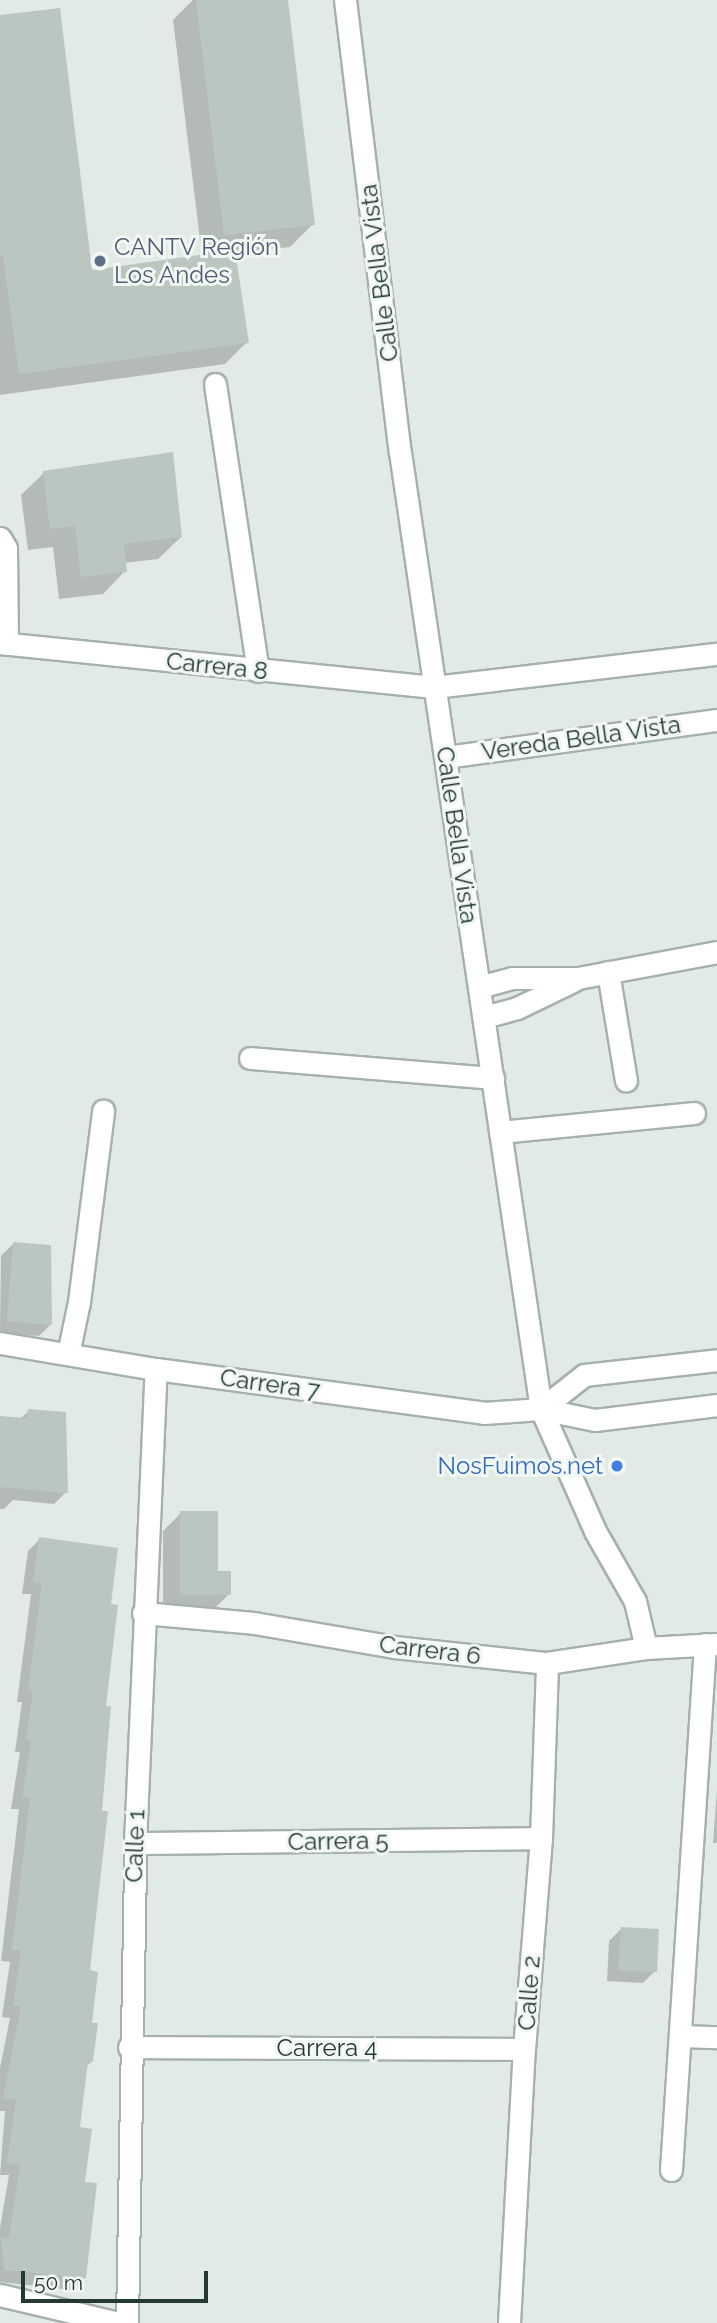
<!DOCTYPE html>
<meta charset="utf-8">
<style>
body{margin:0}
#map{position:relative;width:717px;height:2323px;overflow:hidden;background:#e1eae4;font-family:Raleway,sans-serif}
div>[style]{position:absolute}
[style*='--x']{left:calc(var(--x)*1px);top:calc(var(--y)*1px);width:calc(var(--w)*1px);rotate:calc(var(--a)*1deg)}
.shadow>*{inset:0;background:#0003}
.building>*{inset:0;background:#bac7c0}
.roads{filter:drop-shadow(2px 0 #a5b1aa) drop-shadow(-2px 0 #a5b1aa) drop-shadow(0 2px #a5b1aa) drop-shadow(0 -2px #a5b1aa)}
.minor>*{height:21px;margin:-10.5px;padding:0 10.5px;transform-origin:10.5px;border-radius:10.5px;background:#fff}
.dots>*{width:19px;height:19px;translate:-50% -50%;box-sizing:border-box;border:4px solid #f1f7f3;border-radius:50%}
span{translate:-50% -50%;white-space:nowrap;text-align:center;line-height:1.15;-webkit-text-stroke:6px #f1f7f3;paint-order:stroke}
.service-label{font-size:24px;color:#4e5e75}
.left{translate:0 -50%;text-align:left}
.street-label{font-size:24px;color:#24392f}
.shop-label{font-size:24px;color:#366cbe}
.right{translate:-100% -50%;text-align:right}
.scale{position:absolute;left:21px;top:2271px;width:187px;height:32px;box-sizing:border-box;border:4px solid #24392f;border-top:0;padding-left:9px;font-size:21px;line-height:24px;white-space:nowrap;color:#24392f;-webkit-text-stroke:5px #f1f7f3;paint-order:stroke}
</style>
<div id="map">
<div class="shadow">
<div style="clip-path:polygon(193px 0,286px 0,313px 224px,290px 247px,234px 253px,247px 342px,225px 364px,0 395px,0 17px,91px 272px,202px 256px,173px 20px)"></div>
<div style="clip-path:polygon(44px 473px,181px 537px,158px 559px,124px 563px,125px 571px,103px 594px,59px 599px,53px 547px,28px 550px,21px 495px)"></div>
<div style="clip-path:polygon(13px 1244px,51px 1324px,39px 1336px,0 1333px,1px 1256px)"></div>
<div style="clip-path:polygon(29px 1411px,66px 1492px,54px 1504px,13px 1500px,4px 1509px,0 1509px,0 1418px,20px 1419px)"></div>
<div style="clip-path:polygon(181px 1513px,229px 1594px,211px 1612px,163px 1612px,163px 1531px)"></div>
<div style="clip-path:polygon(40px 1539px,109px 1605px,88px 1972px,92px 2061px,86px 2067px,78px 2129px,84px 2183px,84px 2278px,72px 2290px,0 2282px,0 2228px,9px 2175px,0 2175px,5px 2111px,0 2111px,0 2068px,10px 2018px,2px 2017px,10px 1962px,1px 1961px,19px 1809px,11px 1809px,20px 1752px,15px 1752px,22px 1702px,17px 1702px,31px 1594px,22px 1594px,28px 1551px)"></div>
<div style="clip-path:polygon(717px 1790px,717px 1843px,713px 1843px)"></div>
<div style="clip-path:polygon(621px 1929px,655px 1971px,643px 1983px,607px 1981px,609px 1941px)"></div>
</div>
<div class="building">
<div style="clip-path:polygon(196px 0,288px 0,315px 225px,224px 235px)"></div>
<div style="clip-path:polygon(60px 8px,92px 270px,235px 250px,249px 343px,19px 374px,3px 256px,0 256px,0 15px)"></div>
<div style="clip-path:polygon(173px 452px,182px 537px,124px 544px,127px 572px,81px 577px,75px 526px,50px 529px,43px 471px)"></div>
<div style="clip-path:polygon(13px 1242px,51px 1245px,52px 1325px,7px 1321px)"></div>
<div style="clip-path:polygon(28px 1409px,66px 1412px,68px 1493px,0 1487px,0 1416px,27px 1418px)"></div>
<div style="clip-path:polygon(180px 1511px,218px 1511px,218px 1571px,231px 1571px,231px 1595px,180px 1595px)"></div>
<div style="clip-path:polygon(39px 1537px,118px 1548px,111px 1604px,118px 1605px,106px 1706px,111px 1706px,102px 1811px,108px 1811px,90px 1970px,98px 1972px,92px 2023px,98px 2023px,93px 2062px,88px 2061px,80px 2127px,92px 2129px,85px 2182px,97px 2183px,86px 2278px,4px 2270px,1px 2237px,9px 2238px,20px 2164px,7px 2163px,16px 2099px,3px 2099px,21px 2006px,13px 2006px,21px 1950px,12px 1950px,30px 1798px,22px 1798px,31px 1741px,26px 1741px,33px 1691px,28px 1690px,42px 1583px,33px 1582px)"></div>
<div style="clip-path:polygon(621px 1927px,659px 1929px,657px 1972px,618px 1970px)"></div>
</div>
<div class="roads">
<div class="minor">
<div style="--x:345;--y:0;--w:455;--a:83.1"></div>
<div style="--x:400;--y:452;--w:967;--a:81.62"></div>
<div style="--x:541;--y:1409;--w:133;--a:66.1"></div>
<div style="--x:595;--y:1531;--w:81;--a:60.3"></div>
<div style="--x:635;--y:1601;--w:48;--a:76.8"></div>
<div style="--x:215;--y:384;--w:290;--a:81.5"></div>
<div style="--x:0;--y:538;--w:12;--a:59"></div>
<div style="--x:6;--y:548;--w:96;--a:89.4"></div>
<div style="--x:0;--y:643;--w:436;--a:5.8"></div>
<div style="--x:434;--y:687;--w:285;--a:-6.7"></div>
<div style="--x:446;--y:757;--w:274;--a:-7.8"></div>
<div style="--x:608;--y:972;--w:110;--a:80.6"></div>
<div style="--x:479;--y:987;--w:34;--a:-15"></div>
<div style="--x:512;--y:978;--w:66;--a:0"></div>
<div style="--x:578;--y:978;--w:141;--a:-10.6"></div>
<div style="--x:484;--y:1017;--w:34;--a:-15"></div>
<div style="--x:517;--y:1008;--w:62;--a:-25.7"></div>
<div style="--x:250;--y:1058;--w:244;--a:4.7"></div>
<div style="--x:500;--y:1132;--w:195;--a:-5.6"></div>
<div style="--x:0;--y:1343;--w:158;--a:9.5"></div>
<div style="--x:156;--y:1369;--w:331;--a:7.6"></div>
<div style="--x:484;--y:1413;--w:57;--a:-4"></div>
<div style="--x:541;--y:1409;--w:55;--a:11.5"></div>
<div style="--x:595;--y:1420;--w:123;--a:-7"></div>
<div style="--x:68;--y:1354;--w:53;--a:-78.1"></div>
<div style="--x:79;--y:1302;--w:193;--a:-82.8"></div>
<div style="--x:541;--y:1409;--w:55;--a:-38.3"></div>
<div style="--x:584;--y:1375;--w:134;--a:-6.4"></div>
<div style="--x:143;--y:1613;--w:111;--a:5.1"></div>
<div style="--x:254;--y:1623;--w:142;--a:9.7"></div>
<div style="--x:394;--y:1647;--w:154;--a:6"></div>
<div style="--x:547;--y:1663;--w:100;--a:-8.6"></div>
<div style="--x:646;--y:1648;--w:71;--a:-3.2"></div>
<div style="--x:135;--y:1843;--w:406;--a:-0.7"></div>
<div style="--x:681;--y:2036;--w:36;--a:2"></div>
<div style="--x:129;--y:2047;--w:395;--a:0.3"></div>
<div style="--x:671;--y:2170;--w:527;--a:-86.3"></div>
<div style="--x:0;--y:2295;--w:121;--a:13.3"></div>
<div style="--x:127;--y:2323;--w:480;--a:-89"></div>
<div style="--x:135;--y:1843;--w:474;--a:-87.5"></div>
<div style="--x:509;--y:2323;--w:274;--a:-86.9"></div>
<div style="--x:524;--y:2049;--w:212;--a:-85.4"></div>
<div style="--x:541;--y:1838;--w:175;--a:-88"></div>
</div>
</div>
<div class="dots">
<div style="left:100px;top:261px;background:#5c6f8a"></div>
<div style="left:617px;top:1466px;background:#3f7fe0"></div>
</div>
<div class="service-label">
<span class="left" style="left:114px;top:261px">CANTV Región<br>Los Andes</span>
</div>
<div class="street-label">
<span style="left:379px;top:273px;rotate:-97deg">Calle Bella Vista</span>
<span style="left:217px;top:666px;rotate:6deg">Carrera 8</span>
<span style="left:581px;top:738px;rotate:-8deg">Vereda Bella Vista</span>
<span style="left:457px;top:835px;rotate:82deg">Calle Bella Vista</span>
<span style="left:270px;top:1384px;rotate:8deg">Carrera 7</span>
<span style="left:430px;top:1650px;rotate:7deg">Carrera 6</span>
<span style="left:338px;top:1841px;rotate:-1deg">Carrera 5</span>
<span style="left:135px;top:1846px;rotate:-88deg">Calle 1</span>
<span style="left:529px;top:1993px;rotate:-86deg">Calle 2</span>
<span style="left:327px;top:2048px">Carrera 4</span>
</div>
<div class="shop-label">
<span class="right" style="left:603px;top:1466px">NosFuimos.net</span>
</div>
<div class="scale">50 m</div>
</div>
